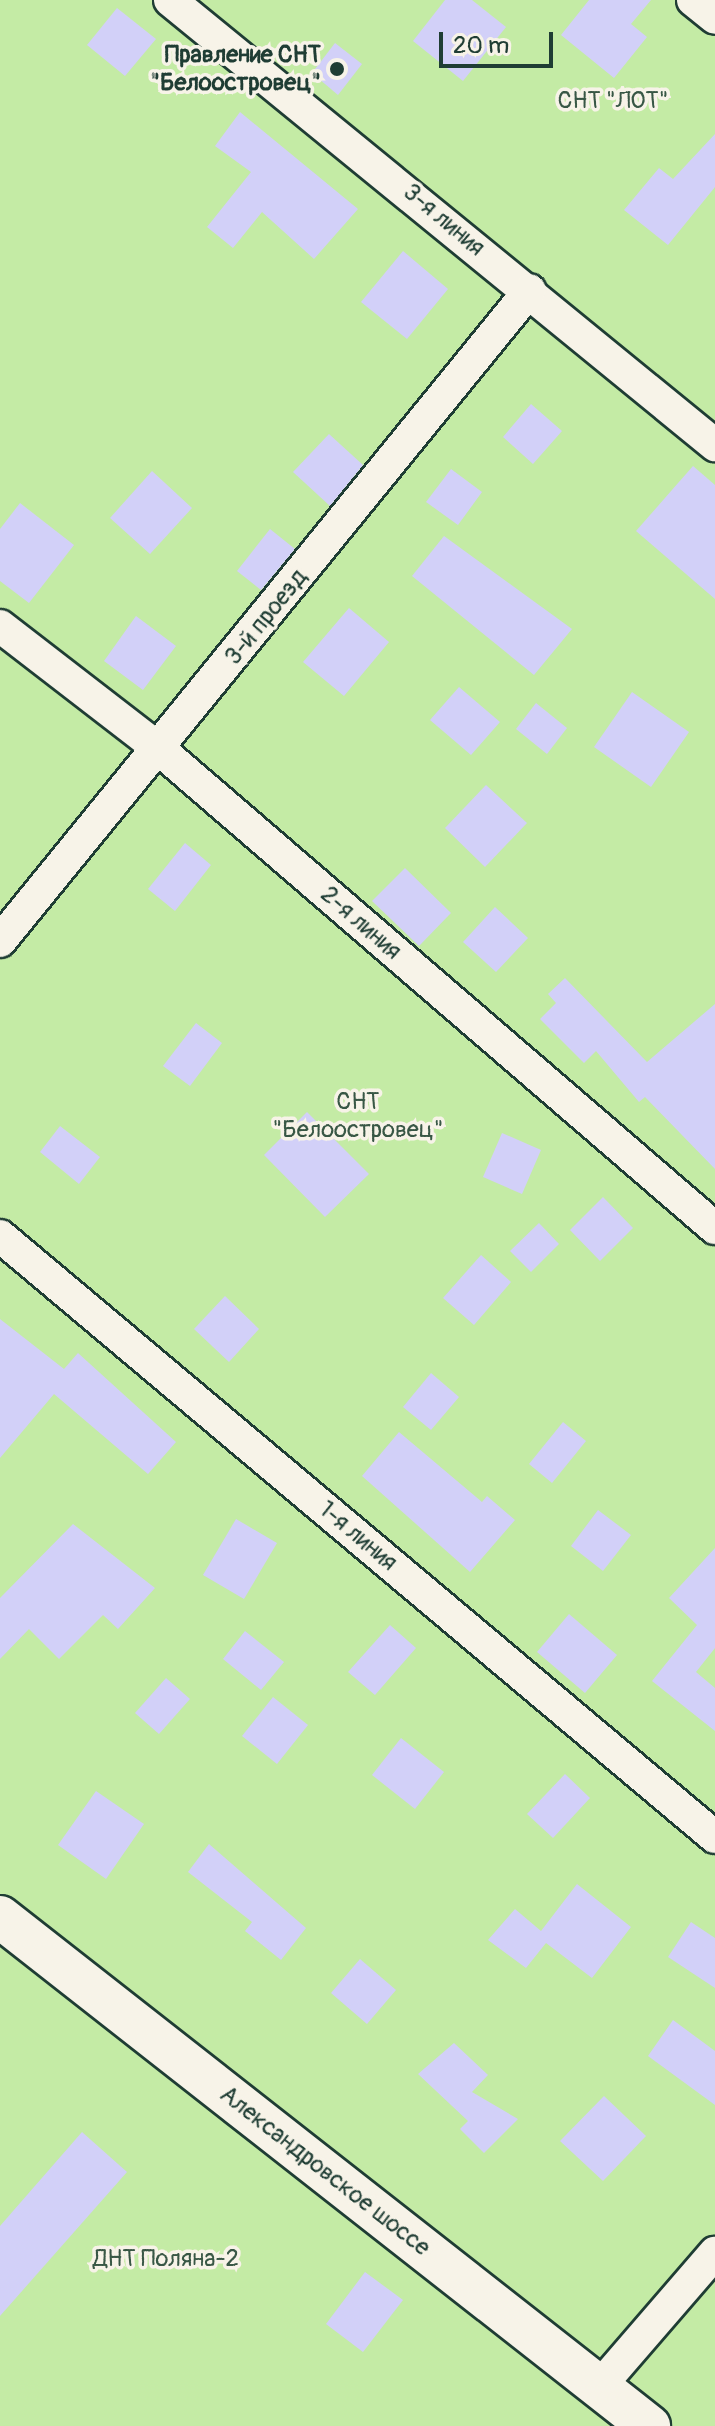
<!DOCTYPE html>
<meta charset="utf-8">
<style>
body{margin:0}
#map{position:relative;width:715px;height:2426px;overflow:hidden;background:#ece8ed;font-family:Pangolin,sans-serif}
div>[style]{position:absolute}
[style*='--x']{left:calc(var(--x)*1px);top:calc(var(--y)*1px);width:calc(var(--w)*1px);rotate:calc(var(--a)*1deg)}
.green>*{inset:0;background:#c4eba5}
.building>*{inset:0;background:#d2d0f8}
.roads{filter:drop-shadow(2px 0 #1f3d34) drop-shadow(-2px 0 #1f3d34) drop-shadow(0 2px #1f3d34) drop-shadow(0 -2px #1f3d34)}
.minor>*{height:32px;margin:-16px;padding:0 16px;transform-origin:16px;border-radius:16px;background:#f7f3e8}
.tertiary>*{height:42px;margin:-21px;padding:0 21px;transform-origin:21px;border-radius:21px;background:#f7f3e8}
.dots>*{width:22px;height:22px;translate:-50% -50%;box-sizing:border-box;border:4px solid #f7f3e8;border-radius:50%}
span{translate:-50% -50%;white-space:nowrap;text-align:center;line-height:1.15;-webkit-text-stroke:7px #f7f3e8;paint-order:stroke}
.poi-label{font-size:24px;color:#1f3d34;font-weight:700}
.right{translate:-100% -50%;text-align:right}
.park-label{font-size:24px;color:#385745}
.street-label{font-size:24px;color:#1f3d34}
.scale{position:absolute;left:439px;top:32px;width:114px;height:36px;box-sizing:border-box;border:4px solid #1f3d34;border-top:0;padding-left:10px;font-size:24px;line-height:28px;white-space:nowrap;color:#1f3d34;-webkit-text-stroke:6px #f7f3e8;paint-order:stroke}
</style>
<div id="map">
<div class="green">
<div style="clip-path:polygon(0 0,715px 0,715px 2426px,0 2426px)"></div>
</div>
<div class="building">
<div style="clip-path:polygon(445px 0,472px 0,506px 27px,463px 81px,413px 41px)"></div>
<div style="clip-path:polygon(589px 0,651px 0,631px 24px,647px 37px,614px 78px,561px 35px)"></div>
<div style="clip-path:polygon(117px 8px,156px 39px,125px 76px,87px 45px)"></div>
<div style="clip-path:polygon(335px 43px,362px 64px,338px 95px,312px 73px)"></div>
<div style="clip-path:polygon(240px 112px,358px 209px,314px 259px,262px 212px,233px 248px,207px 227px,251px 172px,215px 146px)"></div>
<div style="clip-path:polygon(715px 134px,715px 187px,668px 245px,624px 210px,659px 168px,673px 179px)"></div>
<div style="clip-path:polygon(403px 251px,448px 289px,407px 339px,361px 302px)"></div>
<div style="clip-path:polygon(531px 404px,562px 431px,533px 464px,503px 437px)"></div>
<div style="clip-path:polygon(329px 434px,363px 465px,330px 506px,293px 472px)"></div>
<div style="clip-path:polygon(693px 466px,715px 485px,715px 599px,636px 531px)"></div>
<div style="clip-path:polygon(451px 469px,482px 492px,458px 525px,426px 502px)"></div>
<div style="clip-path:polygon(152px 471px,192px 508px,150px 554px,110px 518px)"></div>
<div style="clip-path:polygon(20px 503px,74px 545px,29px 603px,0 581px,0 529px)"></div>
<div style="clip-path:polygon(270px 529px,295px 549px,261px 590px,237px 571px)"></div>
<div style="clip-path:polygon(444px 536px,572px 629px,534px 675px,412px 576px)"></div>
<div style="clip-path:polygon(349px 608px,389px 642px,344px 696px,303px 662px)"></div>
<div style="clip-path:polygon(136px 616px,176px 646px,143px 690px,104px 661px)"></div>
<div style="clip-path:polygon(459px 687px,500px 722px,471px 755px,430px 720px)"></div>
<div style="clip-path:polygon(632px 692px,689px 732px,651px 787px,594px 747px)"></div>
<div style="clip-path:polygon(536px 703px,567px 728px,547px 754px,516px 729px)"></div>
<div style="clip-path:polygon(486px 785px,527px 823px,485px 867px,445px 828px)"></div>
<div style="clip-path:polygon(185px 843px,211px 865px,175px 911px,148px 889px)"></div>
<div style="clip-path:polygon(405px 868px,451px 913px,419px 946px,372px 901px)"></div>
<div style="clip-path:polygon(495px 907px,528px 938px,496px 972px,463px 942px)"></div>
<div style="clip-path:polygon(565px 978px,647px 1062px,715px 1004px,715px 1169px,645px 1097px,639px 1102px,596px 1051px,584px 1063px,540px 1019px,556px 1003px,548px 994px)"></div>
<div style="clip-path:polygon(196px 1023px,222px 1043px,190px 1086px,163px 1066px)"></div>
<div style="clip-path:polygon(307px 1112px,369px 1174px,325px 1217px,264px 1155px)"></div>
<div style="clip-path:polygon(60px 1126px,100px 1157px,79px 1184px,40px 1152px)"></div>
<div style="clip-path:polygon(502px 1133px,541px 1150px,522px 1194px,483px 1177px)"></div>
<div style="clip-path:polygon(603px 1197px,633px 1228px,600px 1261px,570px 1230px)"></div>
<div style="clip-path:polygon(539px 1223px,559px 1244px,531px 1272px,510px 1251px)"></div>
<div style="clip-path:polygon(481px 1255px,511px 1282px,474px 1325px,443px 1298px)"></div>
<div style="clip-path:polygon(225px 1296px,259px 1329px,229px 1362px,194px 1329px)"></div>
<div style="clip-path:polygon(0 1319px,64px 1369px,78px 1353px,176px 1442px,148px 1474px,54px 1394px,0 1458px)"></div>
<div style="clip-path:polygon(431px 1373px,459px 1397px,431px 1430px,403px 1407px)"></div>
<div style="clip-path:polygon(563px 1422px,586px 1441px,552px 1483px,529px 1464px)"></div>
<div style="clip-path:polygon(399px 1432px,482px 1502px,487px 1496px,515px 1520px,470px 1572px,362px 1476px)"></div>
<div style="clip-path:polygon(598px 1510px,631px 1535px,603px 1571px,571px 1546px)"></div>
<div style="clip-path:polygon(236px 1519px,277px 1543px,244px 1599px,203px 1575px)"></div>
<div style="clip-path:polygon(73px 1524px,155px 1588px,118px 1629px,103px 1615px,59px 1659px,29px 1629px,0 1659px,0 1598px)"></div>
<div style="clip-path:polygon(715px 1548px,715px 1648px,696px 1672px,715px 1688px,715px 1731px,652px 1681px,697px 1625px,669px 1598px)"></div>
<div style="clip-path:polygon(569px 1614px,617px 1655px,585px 1693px,537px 1652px)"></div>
<div style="clip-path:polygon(390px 1625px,416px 1648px,375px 1695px,348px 1672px)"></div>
<div style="clip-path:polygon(245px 1631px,284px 1662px,261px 1690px,223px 1659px)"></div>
<div style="clip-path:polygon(166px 1678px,190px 1699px,159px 1734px,135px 1713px)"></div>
<div style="clip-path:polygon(273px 1697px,308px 1725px,277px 1764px,242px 1736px)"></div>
<div style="clip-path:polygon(401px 1738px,444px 1772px,415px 1809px,372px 1775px)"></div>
<div style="clip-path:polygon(565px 1774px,590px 1798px,553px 1838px,527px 1814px)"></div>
<div style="clip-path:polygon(96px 1791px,144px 1824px,106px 1879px,58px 1845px)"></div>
<div style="clip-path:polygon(209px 1844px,306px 1928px,281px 1960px,245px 1931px,252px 1922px,188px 1872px)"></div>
<div style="clip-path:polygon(577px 1884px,631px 1927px,592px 1978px,546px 1943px,526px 1968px,488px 1940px,515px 1909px,541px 1931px)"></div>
<div style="clip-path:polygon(691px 1922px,715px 1938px,715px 1988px,668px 1957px)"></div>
<div style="clip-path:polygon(360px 1959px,396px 1990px,367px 2024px,331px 1993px)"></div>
<div style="clip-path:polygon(673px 2020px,715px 2051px,715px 2105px,648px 2056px)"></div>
<div style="clip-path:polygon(454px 2043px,488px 2075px,472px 2092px,518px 2119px,484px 2153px,460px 2129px,468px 2121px,418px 2074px)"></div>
<div style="clip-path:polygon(604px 2096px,646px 2136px,603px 2181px,560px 2141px)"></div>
<div style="clip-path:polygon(82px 2132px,127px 2172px,0 2316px,0 2226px)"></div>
<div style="clip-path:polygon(365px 2272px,403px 2300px,363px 2352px,326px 2324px)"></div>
</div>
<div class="roads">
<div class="minor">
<div style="--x:170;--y:0;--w:704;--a:39.23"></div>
<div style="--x:693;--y:0;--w:28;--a:39"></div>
<div style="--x:0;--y:626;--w:201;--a:37.7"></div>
<div style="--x:159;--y:749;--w:734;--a:40.75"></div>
<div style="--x:0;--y:941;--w:839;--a:-50.85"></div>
<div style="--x:0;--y:1236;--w:934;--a:40.05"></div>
<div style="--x:600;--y:2386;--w:176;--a:-49.2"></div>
</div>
<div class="tertiary">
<div style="--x:0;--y:1917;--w:825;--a:38.11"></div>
</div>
</div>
<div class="dots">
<div style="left:337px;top:69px;background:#1f3d34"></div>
</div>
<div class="poi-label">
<span class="right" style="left:321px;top:69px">Правление СНТ<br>"Белоостровец"</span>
</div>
<div class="park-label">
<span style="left:613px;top:101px">СНТ "ЛОТ"</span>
<span style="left:358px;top:1116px">СНТ<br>"Белоостровец"</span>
<span style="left:166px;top:2259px">ДНТ Поляна-2</span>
</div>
<div class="street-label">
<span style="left:444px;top:220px;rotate:40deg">3-я линия</span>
<span style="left:266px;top:617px;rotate:-51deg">3-й проезд</span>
<span style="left:361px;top:923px;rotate:41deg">2-я линия</span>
<span style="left:358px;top:1536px;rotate:40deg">1-я линия</span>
<span style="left:325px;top:2171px;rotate:38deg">Александровское шоссе</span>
</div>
<div class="scale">20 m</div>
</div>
